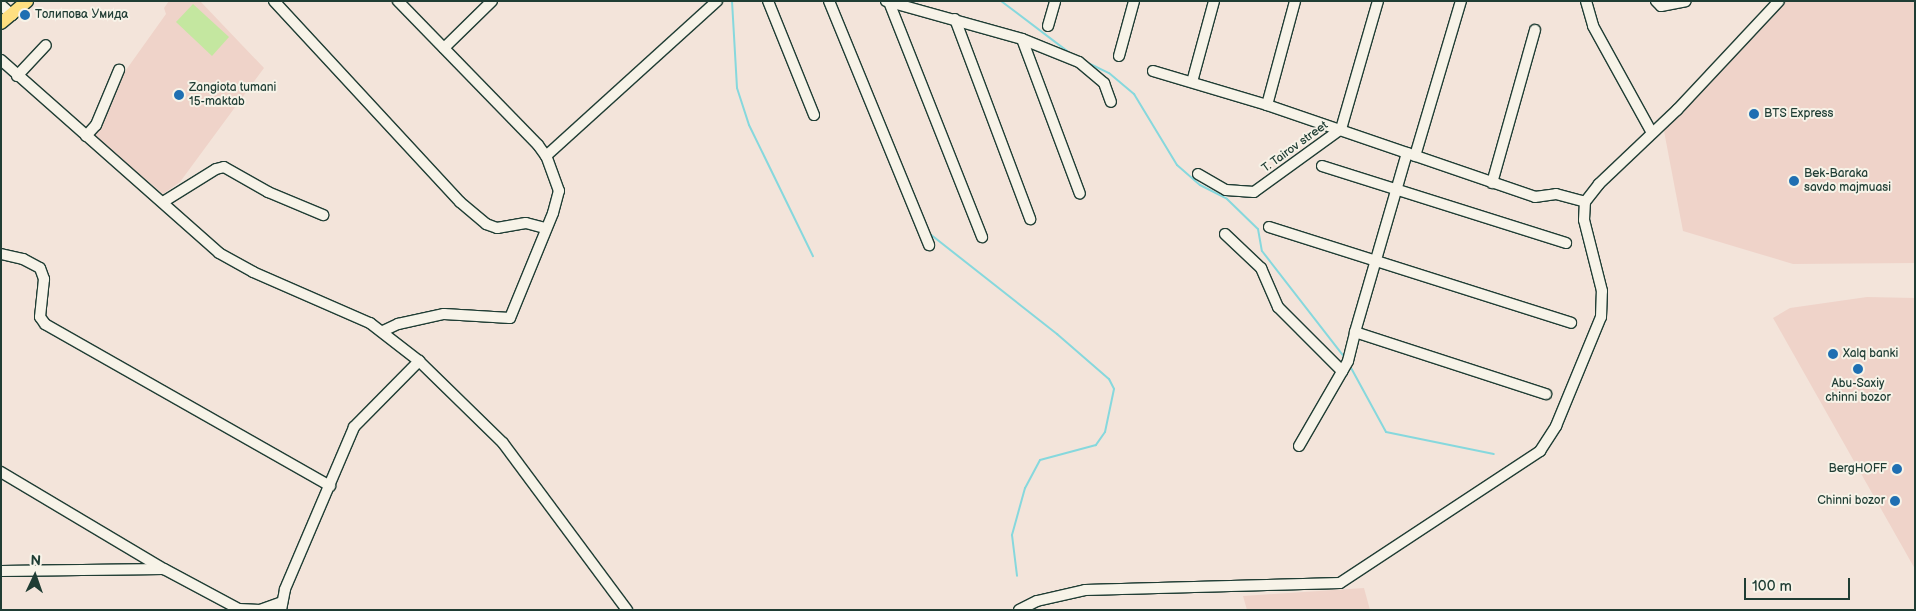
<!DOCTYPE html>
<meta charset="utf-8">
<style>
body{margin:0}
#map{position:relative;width:1916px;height:611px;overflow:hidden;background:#f3e4da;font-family:"Balsamiq Sans",sans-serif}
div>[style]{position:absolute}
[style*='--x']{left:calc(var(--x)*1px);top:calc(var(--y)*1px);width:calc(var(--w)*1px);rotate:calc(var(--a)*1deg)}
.built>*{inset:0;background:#efd3c9}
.green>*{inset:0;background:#c4e7a0}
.stream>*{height:2px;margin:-1px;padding:0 1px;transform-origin:1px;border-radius:1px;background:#86d8dd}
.roads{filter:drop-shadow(1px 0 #1f3d34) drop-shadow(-1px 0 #1f3d34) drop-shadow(0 1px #1f3d34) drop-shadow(0 -1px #1f3d34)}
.minor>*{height:10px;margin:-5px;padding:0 5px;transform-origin:5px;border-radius:5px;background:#f7f3e8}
.major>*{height:12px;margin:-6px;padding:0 6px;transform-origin:6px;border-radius:6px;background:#ffdf80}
.dots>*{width:14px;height:14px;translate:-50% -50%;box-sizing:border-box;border:2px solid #f7f3e8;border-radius:50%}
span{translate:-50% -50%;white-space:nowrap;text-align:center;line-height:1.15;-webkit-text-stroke:4px #f7f3e8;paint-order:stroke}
.poi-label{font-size:12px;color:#1f3d34}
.left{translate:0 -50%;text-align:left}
.right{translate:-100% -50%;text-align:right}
.street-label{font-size:12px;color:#1f3d34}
.frame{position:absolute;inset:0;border:2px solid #1f3d34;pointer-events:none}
.north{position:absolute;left:10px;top:551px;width:50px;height:50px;-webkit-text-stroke:4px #f7f3e8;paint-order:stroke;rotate:3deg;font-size:14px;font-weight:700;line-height:20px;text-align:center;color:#1f3d34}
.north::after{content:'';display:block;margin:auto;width:18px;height:22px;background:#1f3d34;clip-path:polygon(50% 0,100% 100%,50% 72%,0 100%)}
.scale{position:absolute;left:1744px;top:578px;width:106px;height:22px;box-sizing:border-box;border:2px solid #1f3d34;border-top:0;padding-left:6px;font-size:15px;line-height:18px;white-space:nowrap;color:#1f3d34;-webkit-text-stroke:4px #f7f3e8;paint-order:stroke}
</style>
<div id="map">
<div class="built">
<div style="clip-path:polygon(169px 1px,200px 1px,264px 68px,180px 182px,163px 194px,92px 134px,116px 84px,166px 14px,164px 8px)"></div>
<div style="clip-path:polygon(1783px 1px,1915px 1px,1915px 263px,1793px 264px,1683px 231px,1664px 131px)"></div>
<div style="clip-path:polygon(1867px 297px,1915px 298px,1915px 569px,1773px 318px,1790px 308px)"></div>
<div style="clip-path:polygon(1364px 588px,1370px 610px,1247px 610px,1243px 596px)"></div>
</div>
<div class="green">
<div style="clip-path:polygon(193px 4px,229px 37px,212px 56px,176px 22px)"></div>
</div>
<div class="stream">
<div style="--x:732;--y:1;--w:87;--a:86.7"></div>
<div style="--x:737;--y:88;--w:39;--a:72"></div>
<div style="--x:749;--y:125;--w:146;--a:64"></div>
<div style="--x:1001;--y:1;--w:88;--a:37.1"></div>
<div style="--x:1086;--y:62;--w:25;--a:26"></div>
<div style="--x:1109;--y:73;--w:33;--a:40"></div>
<div style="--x:1134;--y:94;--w:83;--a:58.8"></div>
<div style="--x:1177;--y:165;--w:30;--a:41"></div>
<div style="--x:1200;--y:185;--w:30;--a:27"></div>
<div style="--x:1227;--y:199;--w:43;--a:44.1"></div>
<div style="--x:1258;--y:229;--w:22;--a:80"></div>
<div style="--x:1262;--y:251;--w:135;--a:52.2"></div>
<div style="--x:930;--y:234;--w:162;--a:38.2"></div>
<div style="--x:1057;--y:334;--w:69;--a:40.9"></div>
<div style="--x:1109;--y:379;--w:11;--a:63"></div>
<div style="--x:1114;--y:389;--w:44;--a:101.8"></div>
<div style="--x:1105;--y:432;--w:16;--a:125"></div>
<div style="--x:1096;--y:445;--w:58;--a:165"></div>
<div style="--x:1040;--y:460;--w:32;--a:118"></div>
<div style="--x:1025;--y:488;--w:49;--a:105.5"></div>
<div style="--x:1012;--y:535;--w:41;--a:83"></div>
<div style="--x:1350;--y:366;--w:75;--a:61.4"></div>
<div style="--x:1386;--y:432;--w:110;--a:11.5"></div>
</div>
<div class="roads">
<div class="minor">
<div style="--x:274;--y:1;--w:274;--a:47.2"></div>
<div style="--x:460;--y:202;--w:34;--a:40"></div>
<div style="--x:486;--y:224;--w:12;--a:20"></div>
<div style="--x:497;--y:228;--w:29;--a:-10"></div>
<div style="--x:526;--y:223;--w:20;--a:15"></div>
<div style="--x:768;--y:1;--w:123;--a:68"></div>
<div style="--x:829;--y:1;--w:264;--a:67.7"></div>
<div style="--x:886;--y:1;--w:141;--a:15.6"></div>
<div style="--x:1022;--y:39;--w:61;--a:22"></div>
<div style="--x:1079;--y:62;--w:33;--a:40"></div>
<div style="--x:1104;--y:83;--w:20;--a:70"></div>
<div style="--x:1586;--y:1;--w:26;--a:74"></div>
<div style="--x:1593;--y:26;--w:122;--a:61.1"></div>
<div style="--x:1656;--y:1;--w:7;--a:45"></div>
<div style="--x:1661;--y:6;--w:25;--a:-11"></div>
<div style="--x:889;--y:2;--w:253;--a:68.4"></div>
<div style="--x:1;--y:5;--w:15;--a:42"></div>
<div style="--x:955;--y:19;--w:214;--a:69.4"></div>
<div style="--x:1048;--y:26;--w:26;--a:-74"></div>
<div style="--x:1022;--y:39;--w:165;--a:69.5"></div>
<div style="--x:444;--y:48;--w:67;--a:-44.4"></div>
<div style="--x:1119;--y:56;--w:57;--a:-74.7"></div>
<div style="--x:1;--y:60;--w:291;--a:41.5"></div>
<div style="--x:219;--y:253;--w:39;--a:29"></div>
<div style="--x:253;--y:272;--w:128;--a:23.6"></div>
<div style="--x:370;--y:323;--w:62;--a:37.8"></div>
<div style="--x:419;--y:361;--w:117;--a:44.3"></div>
<div style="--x:503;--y:443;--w:208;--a:53.4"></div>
<div style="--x:1153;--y:71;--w:119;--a:16.6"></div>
<div style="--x:1267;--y:105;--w:283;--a:18.9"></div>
<div style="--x:1535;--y:197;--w:21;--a:-8"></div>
<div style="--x:1556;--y:194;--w:30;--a:15"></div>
<div style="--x:17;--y:76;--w:42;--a:-46.9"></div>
<div style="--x:1192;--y:82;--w:84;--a:-74.8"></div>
<div style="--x:1267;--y:105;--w:108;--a:-74.9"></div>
<div style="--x:86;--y:136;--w:15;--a:-48"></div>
<div style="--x:96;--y:125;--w:60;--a:-67.3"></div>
<div style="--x:1407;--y:153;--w:186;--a:106.2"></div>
<div style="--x:1355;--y:332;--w:201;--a:18"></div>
<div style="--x:546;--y:156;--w:231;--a:-42.2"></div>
<div style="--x:1415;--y:156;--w:162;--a:-73.5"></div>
<div style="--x:1322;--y:166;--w:256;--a:17.5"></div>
<div style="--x:1198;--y:174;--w:32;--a:30"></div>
<div style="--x:1226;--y:190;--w:28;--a:4"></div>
<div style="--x:1254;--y:192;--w:107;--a:-35.9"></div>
<div style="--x:1341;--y:129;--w:133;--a:-73.9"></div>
<div style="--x:1492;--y:183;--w:159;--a:-74.3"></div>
<div style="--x:163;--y:202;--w:62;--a:-31.9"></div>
<div style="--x:216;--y:169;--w:8;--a:-14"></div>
<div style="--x:224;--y:167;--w:51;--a:29.6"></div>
<div style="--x:268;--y:192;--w:60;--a:22.7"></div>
<div style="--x:1269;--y:227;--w:317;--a:17.6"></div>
<div style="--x:1225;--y:234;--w:50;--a:43.4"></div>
<div style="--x:1261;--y:268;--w:43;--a:66.4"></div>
<div style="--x:1278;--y:307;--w:91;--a:45"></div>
<div style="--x:1;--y:254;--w:23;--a:13"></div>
<div style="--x:23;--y:259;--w:19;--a:28"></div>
<div style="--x:40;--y:268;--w:12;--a:70"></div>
<div style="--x:44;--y:279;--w:38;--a:96"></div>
<div style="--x:40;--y:317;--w:9;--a:54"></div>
<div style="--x:45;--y:324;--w:328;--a:29.6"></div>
<div style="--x:383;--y:331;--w:17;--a:-25"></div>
<div style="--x:398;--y:324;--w:47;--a:-12.3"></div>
<div style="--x:444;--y:314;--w:66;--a:3.5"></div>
<div style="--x:510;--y:318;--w:113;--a:-67.7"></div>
<div style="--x:553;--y:213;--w:23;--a:-75"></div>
<div style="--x:559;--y:191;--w:37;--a:-110"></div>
<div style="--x:546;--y:156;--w:14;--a:-126"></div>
<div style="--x:538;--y:145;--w:201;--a:-134.2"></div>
<div style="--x:1299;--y:446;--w:98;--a:-60"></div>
<div style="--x:1348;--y:361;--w:30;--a:-76"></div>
<div style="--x:1;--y:472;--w:190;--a:30.8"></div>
<div style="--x:164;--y:569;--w:85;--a:28.1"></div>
<div style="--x:239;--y:609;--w:21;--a:3"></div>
<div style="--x:260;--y:610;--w:23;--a:-20"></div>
<div style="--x:1;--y:571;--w:162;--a:-0.7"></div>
<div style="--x:281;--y:610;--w:21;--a:-79"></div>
<div style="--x:285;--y:589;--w:176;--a:-66.9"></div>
<div style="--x:354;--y:427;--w:93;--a:-45.4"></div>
<div style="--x:1019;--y:610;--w:20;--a:-27"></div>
<div style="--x:1037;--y:601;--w:49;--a:-12.9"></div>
<div style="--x:1085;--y:590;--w:255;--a:-1.6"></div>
<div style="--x:1340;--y:583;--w:240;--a:-33.4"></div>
<div style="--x:1540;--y:451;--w:30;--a:-57"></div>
<div style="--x:1556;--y:426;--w:118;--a:-67.6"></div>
<div style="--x:1601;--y:317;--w:26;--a:-88"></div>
<div style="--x:1602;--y:291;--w:73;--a:-104.2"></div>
<div style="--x:1584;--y:220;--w:18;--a:-87"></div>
<div style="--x:1585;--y:202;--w:23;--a:-52"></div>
<div style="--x:1599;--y:184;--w:108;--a:-43.5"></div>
<div style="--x:1677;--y:110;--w:149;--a:-46.9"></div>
</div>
<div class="major">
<div style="--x:1;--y:23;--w:34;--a:-40"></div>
</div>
</div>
<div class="dots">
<div style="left:25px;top:15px;background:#1f6fb2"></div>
<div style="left:179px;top:95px;background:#1f6fb2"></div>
<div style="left:1754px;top:114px;background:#1f6fb2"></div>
<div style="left:1794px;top:181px;background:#1f6fb2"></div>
<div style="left:1833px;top:354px;background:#1f6fb2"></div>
<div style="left:1858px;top:369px;background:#1f6fb2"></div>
<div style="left:1897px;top:469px;background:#1f6fb2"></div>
<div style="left:1895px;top:501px;background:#1f6fb2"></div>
</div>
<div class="poi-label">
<span class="left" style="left:35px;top:15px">Толипова Умида</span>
<span class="left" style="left:189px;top:95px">Zangiota tumani<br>15-maktab</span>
<span class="left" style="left:1764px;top:114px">BTS Express</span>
<span class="left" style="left:1804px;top:181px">Bek-Baraka<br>savdo majmuasi</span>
<span class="left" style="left:1843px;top:354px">Xalq banki</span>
<span style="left:1858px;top:391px">Abu-Saxiy<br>chinni bozor</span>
<span class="right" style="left:1887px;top:469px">BergHOFF</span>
<span class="right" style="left:1885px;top:501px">Chinni bozor</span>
</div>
<div class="street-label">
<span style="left:1295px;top:147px;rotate:-36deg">T. Tairov street</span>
</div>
<div class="frame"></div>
<div class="north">N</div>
<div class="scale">100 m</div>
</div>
